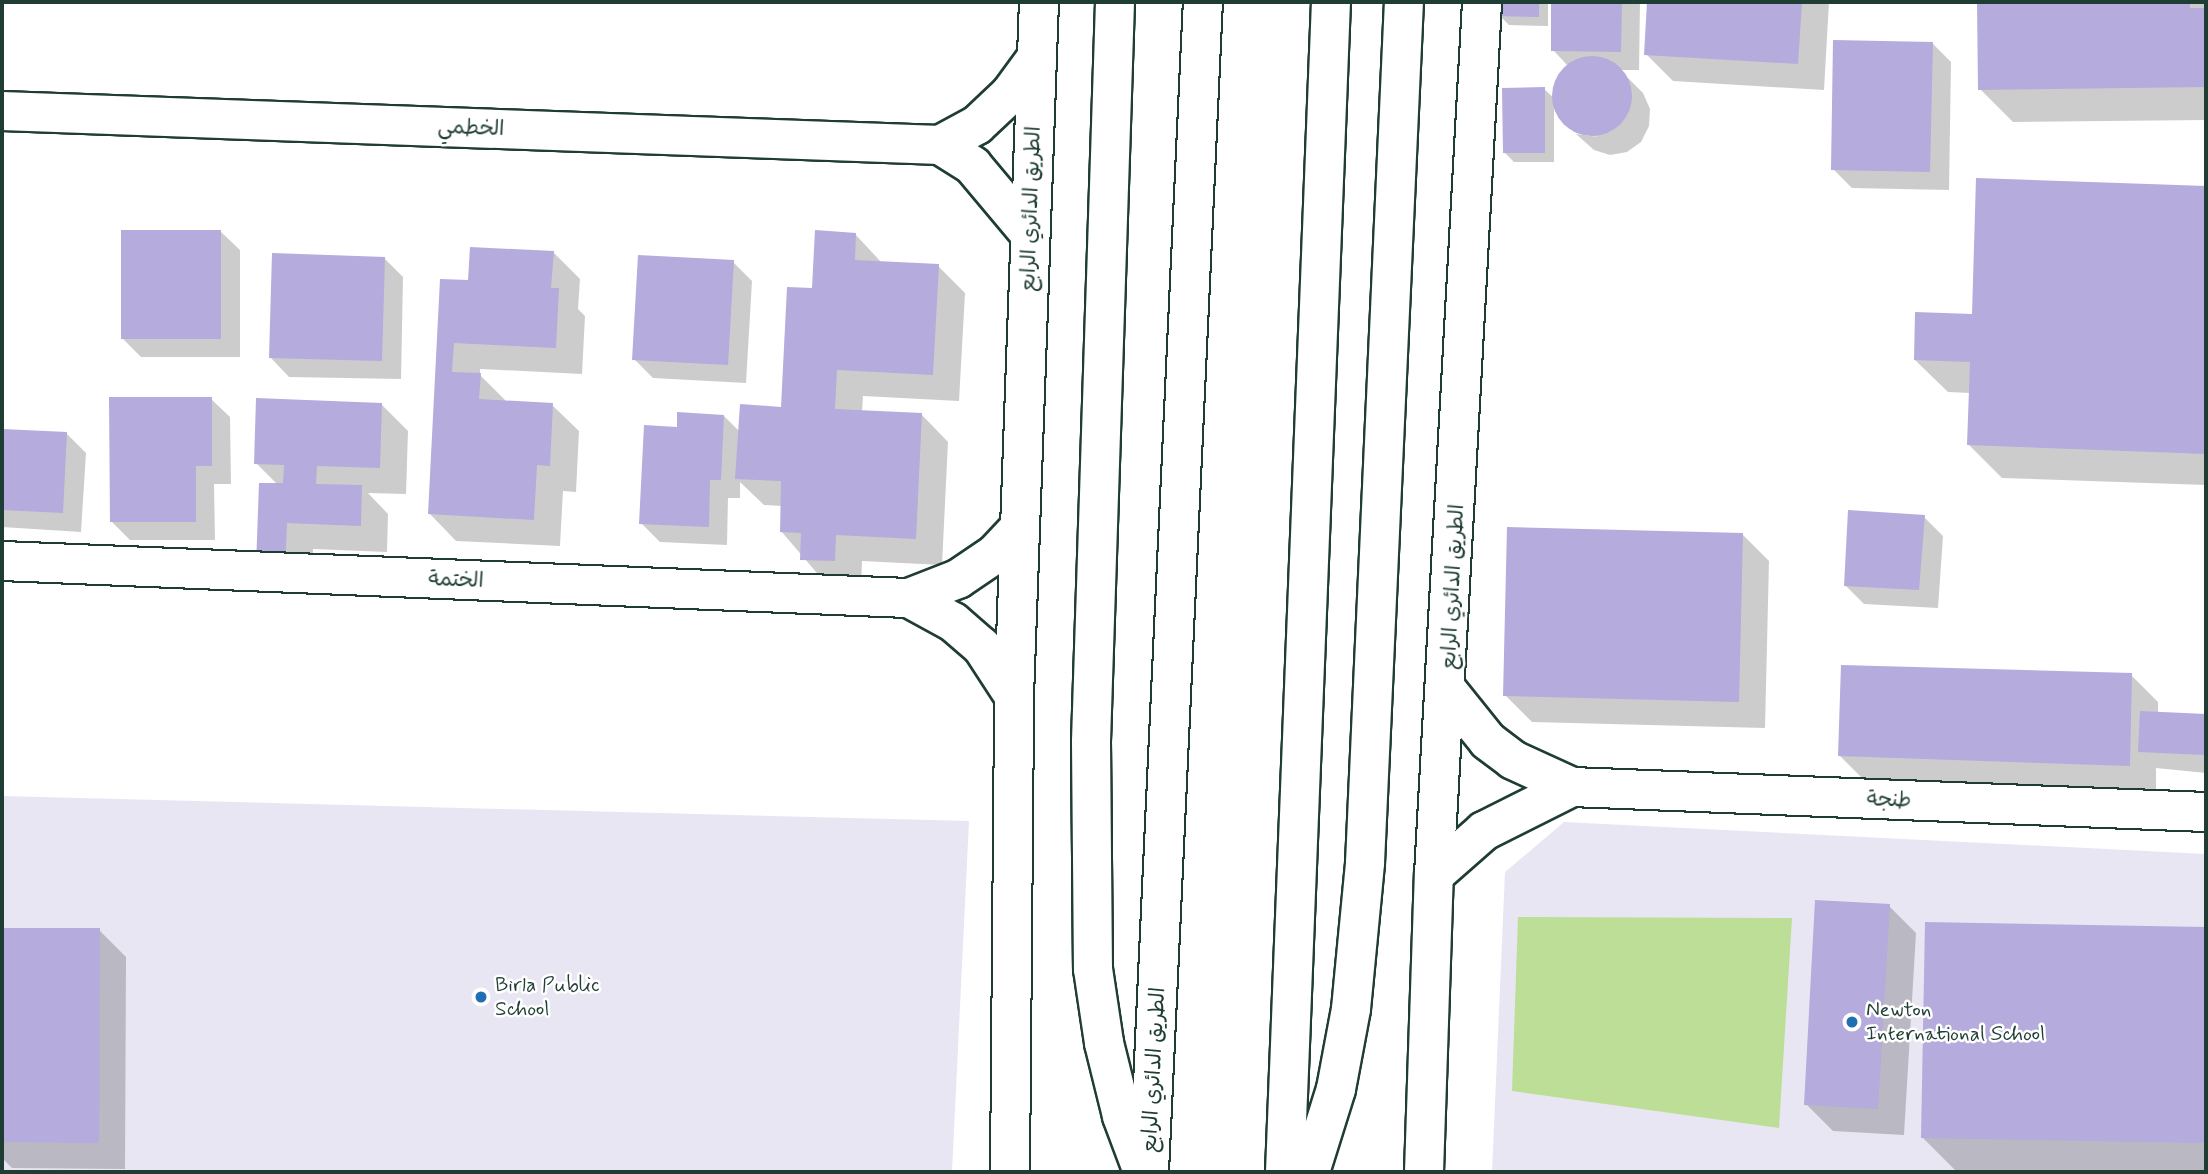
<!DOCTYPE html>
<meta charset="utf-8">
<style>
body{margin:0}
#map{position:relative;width:2208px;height:1174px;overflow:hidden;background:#fff;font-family:Mynerve,"Playpen Sans Arabic",sans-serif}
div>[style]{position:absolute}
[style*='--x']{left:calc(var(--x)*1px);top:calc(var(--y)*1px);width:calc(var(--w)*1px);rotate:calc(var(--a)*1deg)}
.built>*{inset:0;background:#e9e6f4}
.green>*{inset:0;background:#bdde96}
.shadow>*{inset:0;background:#0003}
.building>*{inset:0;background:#b5abdc}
.round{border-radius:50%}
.roads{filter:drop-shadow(2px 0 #1f3d34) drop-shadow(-2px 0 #1f3d34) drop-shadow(0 2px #1f3d34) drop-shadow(0 -2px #1f3d34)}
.street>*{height:38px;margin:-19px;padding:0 19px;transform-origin:19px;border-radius:19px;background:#fff}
.primary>*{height:38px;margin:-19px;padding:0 19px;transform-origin:19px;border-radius:19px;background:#fff}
.dots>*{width:19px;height:19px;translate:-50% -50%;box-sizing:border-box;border:4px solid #fff;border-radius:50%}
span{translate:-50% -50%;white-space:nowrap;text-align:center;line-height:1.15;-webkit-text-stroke:5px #fff;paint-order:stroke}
.street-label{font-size:21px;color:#1f3d34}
.poi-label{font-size:21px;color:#1f3d34}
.left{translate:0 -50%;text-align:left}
.frame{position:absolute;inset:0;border:4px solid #1f3d34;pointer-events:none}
</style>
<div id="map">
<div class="built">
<div style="clip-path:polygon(2px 796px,969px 821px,952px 1172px,2px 1172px)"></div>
<div style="clip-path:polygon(1564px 822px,2206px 854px,2206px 1172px,1492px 1172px,1505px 872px)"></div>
</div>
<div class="green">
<div style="clip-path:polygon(1518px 917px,1792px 918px,1779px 1128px,1512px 1091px)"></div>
</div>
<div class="shadow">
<div style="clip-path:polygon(1500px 2px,1548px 2px,1548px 26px,1509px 25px,1499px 15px)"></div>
<div style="clip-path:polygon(1553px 2px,1640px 2px,1639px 70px,1620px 70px,1643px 93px,1650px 109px,1649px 126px,1641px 142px,1627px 152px,1610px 155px,1594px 150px,1576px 134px,1599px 137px,1574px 132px,1554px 103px,1554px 162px,1514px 162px,1505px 153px,1544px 89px,1555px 99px,1563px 70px,1568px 66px,1553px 50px)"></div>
<div style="clip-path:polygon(1649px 2px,1829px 2px,1824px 90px,1673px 81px,1646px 54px)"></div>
<div style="clip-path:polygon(1979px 2px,2206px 2px,2206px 120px,2013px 122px,1980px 89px)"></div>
<div style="clip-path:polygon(1932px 43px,1951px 62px,1949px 190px,1852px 188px,1833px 169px)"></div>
<div style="clip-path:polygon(1978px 179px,2206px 187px,2206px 485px,2002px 478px,1969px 445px,1970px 393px,1948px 392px,1915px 360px,1973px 315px)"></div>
<div style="clip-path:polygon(221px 232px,240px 250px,240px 357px,141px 357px,122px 338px)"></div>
<div style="clip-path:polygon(855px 234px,882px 263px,938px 266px,965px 293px,959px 401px,863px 396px,862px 412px,922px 415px,948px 442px,942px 565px,862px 561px,861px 588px,828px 586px,781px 531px,782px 506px,764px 505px,740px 482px,740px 498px,728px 498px,727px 545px,660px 542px,641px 523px,724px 416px,740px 432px,783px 408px,814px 290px)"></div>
<div style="clip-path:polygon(553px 252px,580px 279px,578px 309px,585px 316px,582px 374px,480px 369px,480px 375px,507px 402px,552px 405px,579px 431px,576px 492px,563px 491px,560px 546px,456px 541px,430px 514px,441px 280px,469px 281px)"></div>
<div style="clip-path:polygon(384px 258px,403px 277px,401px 379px,289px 377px,271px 358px)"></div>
<div style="clip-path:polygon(733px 262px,752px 281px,746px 383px,653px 378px,634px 359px)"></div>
<div style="clip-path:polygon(211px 399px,230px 417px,231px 484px,214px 484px,215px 540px,130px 540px,111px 521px)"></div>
<div style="clip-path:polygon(381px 404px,408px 431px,406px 494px,368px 493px,388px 514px,387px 552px,313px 549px,312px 594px,285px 593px,258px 566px,278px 485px,256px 463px)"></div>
<div style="clip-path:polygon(2px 430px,67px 434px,86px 453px,81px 532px,2px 527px)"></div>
<div style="clip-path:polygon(1924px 517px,1943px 536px,1938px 608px,1864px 604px,1845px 585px)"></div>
<div style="clip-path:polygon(1742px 534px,1769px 561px,1765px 728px,1532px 722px,1505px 695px)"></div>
<div style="clip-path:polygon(2131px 675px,2158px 702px,2158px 714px,2206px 716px,2206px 773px,2156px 768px,2156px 792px,1866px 782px,1840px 756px)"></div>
<div style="clip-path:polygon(1889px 906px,1916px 933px,1904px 1135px,1833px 1131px,1806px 1104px)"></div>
<div style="clip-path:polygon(1927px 923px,2206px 929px,2206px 1172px,1956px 1171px,1923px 1138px)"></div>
<div style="clip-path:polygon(2px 930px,99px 930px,126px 957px,125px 1169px,12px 1168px,2px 1158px)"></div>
</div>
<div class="building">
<div style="clip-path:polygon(1498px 2px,1539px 2px,1539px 17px,1497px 16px)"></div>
<div style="clip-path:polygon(1551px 2px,1622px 2px,1621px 52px,1551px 51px)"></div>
<div style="clip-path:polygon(1647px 2px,1802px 2px,1798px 64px,1644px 55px)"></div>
<div style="clip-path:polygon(1977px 2px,2190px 2px,2190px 8px,2206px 8px,2206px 87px,1978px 90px)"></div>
<div style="clip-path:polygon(1833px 40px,1933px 42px,1930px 172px,1831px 170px)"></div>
<div class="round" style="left:1552px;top:56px;width:80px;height:80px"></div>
<div style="clip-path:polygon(1545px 87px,1545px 153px,1503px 153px,1502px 88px)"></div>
<div style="clip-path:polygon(1976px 178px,2206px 186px,2206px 454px,1967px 445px,1970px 362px,1914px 360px,1915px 312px,1972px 314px)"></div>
<div style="clip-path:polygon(121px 230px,221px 230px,221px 339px,121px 339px)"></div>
<div style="clip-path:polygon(815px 230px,856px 233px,855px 260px,939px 264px,933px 375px,837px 370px,835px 409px,922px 413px,916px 539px,836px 535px,835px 561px,800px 560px,801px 533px,780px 532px,781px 481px,735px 479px,740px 404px,781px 407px,787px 287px,812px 288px)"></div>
<div style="clip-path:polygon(470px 247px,554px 251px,551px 288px,559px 288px,556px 348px,454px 343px,452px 372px,481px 373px,479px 399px,553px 403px,550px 466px,537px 465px,534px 520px,428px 514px,440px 279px,468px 280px)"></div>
<div style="clip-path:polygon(272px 253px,385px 257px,382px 361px,269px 358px)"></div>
<div style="clip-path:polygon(638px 255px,734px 260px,728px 365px,632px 360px)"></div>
<div style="clip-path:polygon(109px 397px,212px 397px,212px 466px,196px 466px,196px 522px,110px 522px)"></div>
<div style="clip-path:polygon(256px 398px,382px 403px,380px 468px,317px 466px,316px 484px,362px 485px,361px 526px,287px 523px,285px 568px,256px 566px,259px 483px,283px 483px,284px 465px,254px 464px)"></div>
<div style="clip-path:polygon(677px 412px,724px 415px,721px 480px,710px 480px,709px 527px,639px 524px,644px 425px,677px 427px)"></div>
<div style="clip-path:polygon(2px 429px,67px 432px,63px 513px,2px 510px)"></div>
<div style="clip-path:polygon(1848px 510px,1925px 515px,1919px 590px,1844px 586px)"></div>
<div style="clip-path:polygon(1507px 527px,1743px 533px,1739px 702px,1503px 696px)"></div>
<div style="clip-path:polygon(1841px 665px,2132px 673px,2130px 766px,1838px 756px)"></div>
<div style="clip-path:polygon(2140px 711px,2206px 714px,2206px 755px,2138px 752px)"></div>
<div style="clip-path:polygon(1815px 900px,1890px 904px,1878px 1109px,1804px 1105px)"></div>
<div style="clip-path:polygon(1925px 922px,2206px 927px,2206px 1143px,1921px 1138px)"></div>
<div style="clip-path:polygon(2px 928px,100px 928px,99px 1143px,2px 1142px)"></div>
</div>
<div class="roads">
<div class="street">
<div style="--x:2;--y:111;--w:939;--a:2.08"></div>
<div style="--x:940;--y:145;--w:42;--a:-28.4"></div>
<div style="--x:977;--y:125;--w:45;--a:-43.2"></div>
<div style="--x:1010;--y:94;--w:46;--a:-53.9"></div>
<div style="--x:940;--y:145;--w:39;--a:32"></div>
<div style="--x:973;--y:166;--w:89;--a:50"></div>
<div style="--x:2;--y:561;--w:908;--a:2.34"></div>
<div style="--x:1447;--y:690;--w:65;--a:51.2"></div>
<div style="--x:1488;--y:741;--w:31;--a:37"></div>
<div style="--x:1513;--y:760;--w:65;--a:24.6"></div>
<div style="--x:1572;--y:787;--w:634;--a:2.26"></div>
<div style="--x:1014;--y:696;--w:59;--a:-123.1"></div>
<div style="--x:982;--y:647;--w:38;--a:-139"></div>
<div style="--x:953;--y:622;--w:50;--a:-151.4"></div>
<div style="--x:909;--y:598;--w:53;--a:-21.2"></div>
<div style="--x:958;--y:579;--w:45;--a:-34"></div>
<div style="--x:995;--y:554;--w:35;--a:-47"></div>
<div style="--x:1434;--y:875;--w:67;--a:-41.3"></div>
<div style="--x:1484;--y:831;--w:98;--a:-26.6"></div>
<div style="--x:1010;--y:1172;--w:476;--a:-89.5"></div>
<div style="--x:1014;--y:696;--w:694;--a:-87.94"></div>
<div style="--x:1424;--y:1172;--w:297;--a:-88.1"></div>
<div style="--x:1434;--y:875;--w:874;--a:-86.85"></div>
</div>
<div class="primary">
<div style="--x:1115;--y:2;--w:740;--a:91.86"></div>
<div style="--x:1091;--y:742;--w:227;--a:89.5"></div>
<div style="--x:1093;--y:969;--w:75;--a:81.5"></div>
<div style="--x:1104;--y:1043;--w:75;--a:76.1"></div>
<div style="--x:1122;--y:1116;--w:60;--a:69.4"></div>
<div style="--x:1149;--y:1171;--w:1170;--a:-87.36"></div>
<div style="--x:1285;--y:1172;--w:1171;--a:-87.75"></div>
<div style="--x:1310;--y:1172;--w:87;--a:-72.6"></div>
<div style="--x:1336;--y:1089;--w:81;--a:-79.4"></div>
<div style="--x:1351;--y:1009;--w:147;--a:-84.5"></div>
<div style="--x:1365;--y:863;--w:862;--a:-87.41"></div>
</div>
</div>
<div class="dots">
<div style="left:481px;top:997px;background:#1f6fb2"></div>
<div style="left:1852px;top:1022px;background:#1f6fb2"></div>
</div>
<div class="street-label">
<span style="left:471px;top:128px;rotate:2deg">الخطمي</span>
<span style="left:1031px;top:209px;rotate:-88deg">الطريق الدائري الرابع</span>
<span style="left:456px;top:580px;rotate:2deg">الختمة</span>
<span style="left:1453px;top:587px;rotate:-87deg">الطريق الدائري الرابع</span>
<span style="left:1889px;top:800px;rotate:2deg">طنجة</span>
<span style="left:1154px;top:1070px;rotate:-87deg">الطريق الدائري الرابع</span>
</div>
<div class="poi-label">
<span class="left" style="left:495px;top:997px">Birla Public<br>School</span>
<span class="left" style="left:1866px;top:1022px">Newton<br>International School</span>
</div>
<div class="frame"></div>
</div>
